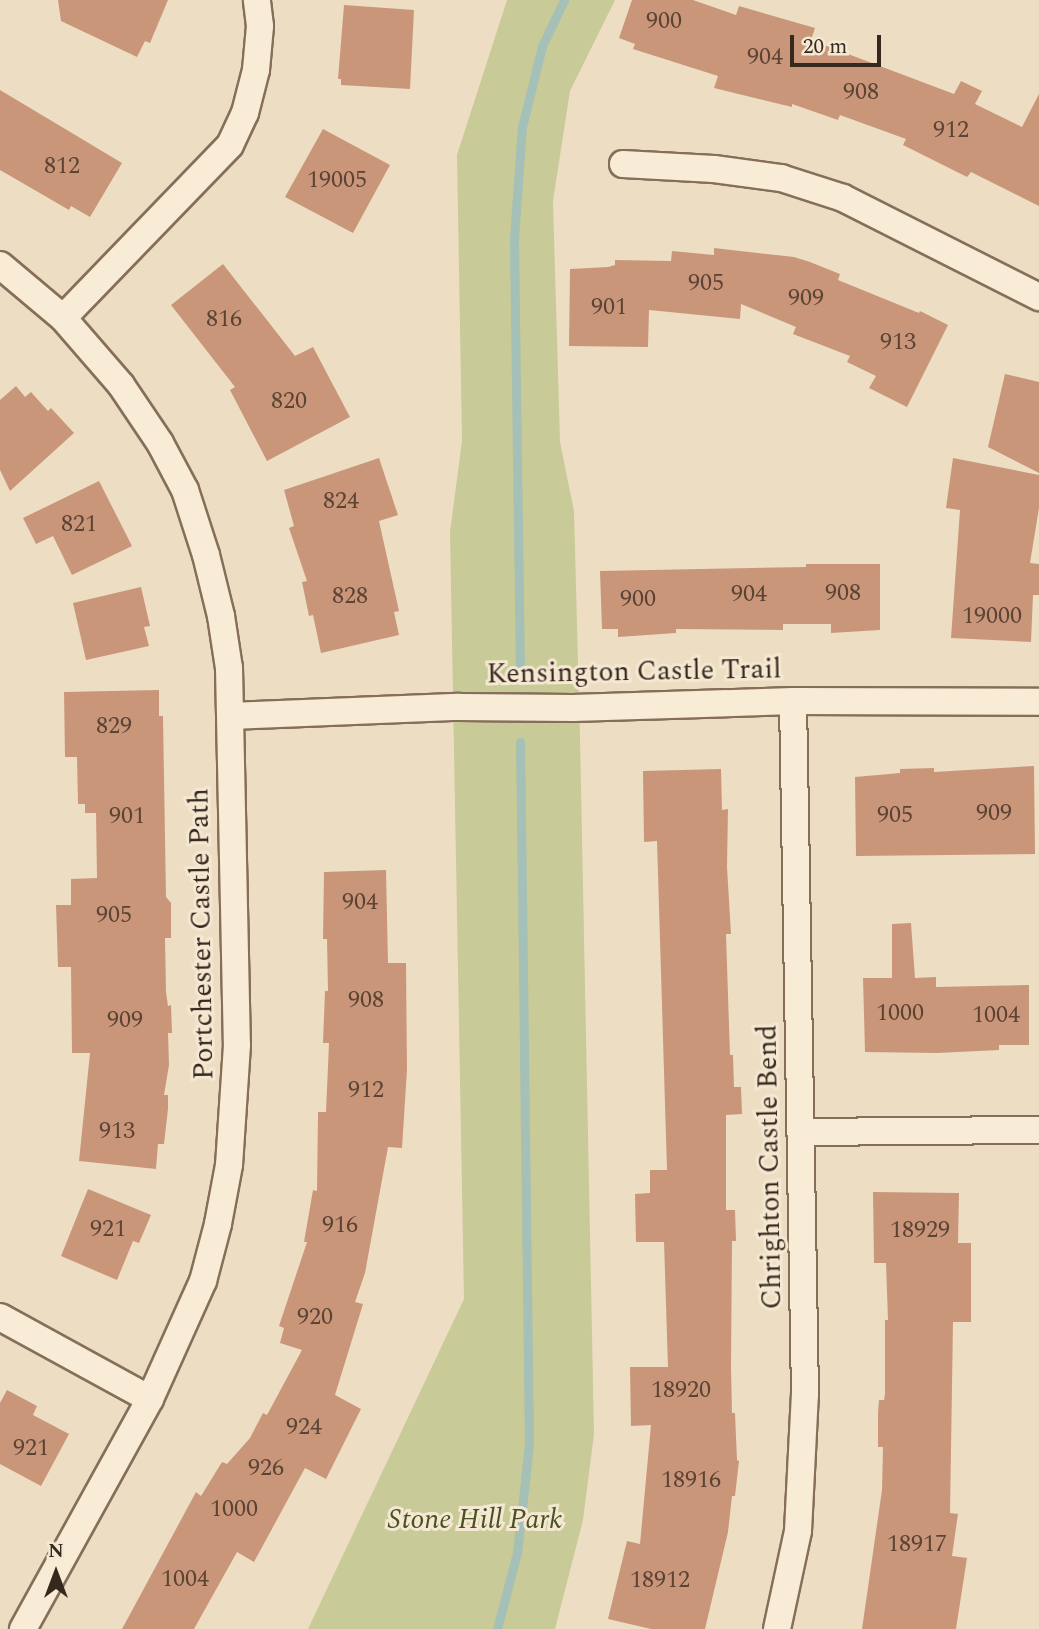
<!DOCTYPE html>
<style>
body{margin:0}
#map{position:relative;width:1039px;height:1629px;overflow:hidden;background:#eddec3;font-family:Spectral,serif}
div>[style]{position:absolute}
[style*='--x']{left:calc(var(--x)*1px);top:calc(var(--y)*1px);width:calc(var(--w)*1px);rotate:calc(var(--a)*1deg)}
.green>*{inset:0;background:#c8ca97}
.stream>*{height:9px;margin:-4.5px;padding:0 4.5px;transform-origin:4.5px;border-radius:4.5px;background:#a5c0b6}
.building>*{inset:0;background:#ca967a}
.roads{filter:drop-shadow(2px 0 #866f5a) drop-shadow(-2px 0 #866f5a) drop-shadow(0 2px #866f5a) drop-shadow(0 -2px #866f5a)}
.minor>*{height:26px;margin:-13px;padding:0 13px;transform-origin:13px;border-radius:13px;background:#f8ecd6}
span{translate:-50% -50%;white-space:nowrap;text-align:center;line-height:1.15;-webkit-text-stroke:6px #f4e8d2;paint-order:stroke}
.number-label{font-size:24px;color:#5c4435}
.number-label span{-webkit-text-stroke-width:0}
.street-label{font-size:28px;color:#37281e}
.park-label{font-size:28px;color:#4a5225;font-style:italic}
.north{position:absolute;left:21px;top:1538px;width:70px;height:70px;-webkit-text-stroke:5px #f4e8d2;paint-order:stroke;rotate:0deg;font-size:19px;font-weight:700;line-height:28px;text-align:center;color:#37281e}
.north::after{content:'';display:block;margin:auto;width:24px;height:32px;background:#37281e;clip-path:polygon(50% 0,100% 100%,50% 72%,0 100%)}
.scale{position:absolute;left:790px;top:35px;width:91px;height:32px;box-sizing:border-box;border:4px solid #37281e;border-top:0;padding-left:9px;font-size:21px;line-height:24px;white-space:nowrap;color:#37281e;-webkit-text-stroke:5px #f4e8d2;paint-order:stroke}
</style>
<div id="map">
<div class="green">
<div style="clip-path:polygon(507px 0,615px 0,570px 91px,553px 201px,560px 442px,574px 511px,580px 737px,594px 1434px,583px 1520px,555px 1629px,308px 1629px,464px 1299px,450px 532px,462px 441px,457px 155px)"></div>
</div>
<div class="stream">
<div style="--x:520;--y:673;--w:435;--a:-90.8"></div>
<div style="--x:514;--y:238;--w:111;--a:-85.9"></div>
<div style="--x:522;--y:127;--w:83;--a:-76.1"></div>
<div style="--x:542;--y:46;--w:51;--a:-64.4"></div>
<div style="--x:497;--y:1629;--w:79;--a:-75.3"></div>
<div style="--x:517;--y:1553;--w:110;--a:-83.7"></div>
<div style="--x:529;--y:1444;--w:702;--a:-90.73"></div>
</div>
<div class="building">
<div style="clip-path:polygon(58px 0,168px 0,150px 43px,145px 41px,137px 57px,61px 21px)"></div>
<div style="clip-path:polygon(632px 0,693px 0,736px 15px,739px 6px,815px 28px,811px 40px,954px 94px,961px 81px,982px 91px,975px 104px,1022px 127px,1039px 94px,1039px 206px,971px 172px,967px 177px,903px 145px,906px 139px,840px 115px,838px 120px,792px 104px,792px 107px,714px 88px,718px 76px,633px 49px,635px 44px,619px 38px)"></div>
<div style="clip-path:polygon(344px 5px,414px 10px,410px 89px,341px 85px,341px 79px,338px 79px)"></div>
<div style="clip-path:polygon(0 90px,122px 163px,90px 217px,71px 206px,69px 210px,0 170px)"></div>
<div style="clip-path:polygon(323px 129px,390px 165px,353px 233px,285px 197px)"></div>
<div style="clip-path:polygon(714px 248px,794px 257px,810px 262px,840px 274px,838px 280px,919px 313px,920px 311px,948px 325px,907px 407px,869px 388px,876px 376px,847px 362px,850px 356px,793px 334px,796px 327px,741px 304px,740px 319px,649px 310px,648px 347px,569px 346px,570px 269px,608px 267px,615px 265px,615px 260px,671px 261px,672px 251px,714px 255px)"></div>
<div style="clip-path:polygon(223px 264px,295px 356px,313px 347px,350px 417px,267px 461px,230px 390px,235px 387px,171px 305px)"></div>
<div style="clip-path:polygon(1005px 374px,1039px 382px,1039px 473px,988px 447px)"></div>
<div style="clip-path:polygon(16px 386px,25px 397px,31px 392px,48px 411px,51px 408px,74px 433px,10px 491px,0 470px,0 400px)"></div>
<div style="clip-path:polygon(379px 458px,398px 515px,379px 521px,399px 611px,394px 612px,399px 635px,321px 653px,313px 615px,309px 616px,302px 582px,307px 581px,289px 528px,294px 526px,284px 490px)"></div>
<div style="clip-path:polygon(953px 458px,1039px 475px,1039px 508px,1030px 563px,1039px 564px,1039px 595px,1033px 595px,1031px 642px,951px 638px,960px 510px,946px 508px)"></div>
<div style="clip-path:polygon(99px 481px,132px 546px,72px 575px,53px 536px,36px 544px,23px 518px)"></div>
<div style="clip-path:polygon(806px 564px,880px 564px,880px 630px,831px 633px,831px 624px,783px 624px,783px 630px,676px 629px,676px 633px,618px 637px,618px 629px,602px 629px,600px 571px,806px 567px)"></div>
<div style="clip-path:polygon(141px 587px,150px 626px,144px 627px,149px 646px,86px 660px,73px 603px)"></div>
<div style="clip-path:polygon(159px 690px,159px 716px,163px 716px,166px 897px,171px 903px,171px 938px,165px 938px,166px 992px,168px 1006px,171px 1005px,172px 1033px,168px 1033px,169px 1065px,164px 1095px,168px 1095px,168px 1109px,164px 1144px,158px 1144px,156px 1169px,79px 1161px,90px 1053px,72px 1053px,71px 967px,58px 967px,56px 905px,71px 905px,71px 879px,97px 878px,96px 813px,85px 813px,85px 804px,78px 804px,77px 757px,65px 757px,64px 692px)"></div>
<div style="clip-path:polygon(1034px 766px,1035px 854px,856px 856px,855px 777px,900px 773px,900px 769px,934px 768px,934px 772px)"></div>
<div style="clip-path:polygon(721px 769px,722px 810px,728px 809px,727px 867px,731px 934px,726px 934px,730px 1055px,733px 1055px,734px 1087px,741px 1087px,742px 1114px,726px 1115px,726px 1210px,735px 1210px,736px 1241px,732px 1241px,731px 1368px,732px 1413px,735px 1413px,737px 1460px,739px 1461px,735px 1496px,732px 1496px,728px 1532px,705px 1629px,651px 1629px,608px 1619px,627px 1541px,640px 1544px,651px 1425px,631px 1426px,630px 1367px,668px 1367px,664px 1242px,636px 1242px,635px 1194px,650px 1193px,650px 1170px,667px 1170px,657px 841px,644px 842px,643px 771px)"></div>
<div style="clip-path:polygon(386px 870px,388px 963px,406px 963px,407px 1070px,402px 1148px,388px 1147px,365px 1273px,355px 1302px,363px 1304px,335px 1395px,361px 1409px,326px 1479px,305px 1468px,254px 1562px,237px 1552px,194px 1629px,122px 1629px,196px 1492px,201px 1496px,222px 1462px,227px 1464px,250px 1438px,263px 1413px,267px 1415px,302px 1350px,280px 1343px,284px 1328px,279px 1326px,307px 1242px,304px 1242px,313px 1190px,317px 1191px,318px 1112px,326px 1112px,329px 1043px,323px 1043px,325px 991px,328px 991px,327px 939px,323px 939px,324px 872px)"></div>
<div style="clip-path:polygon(911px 923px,915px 978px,936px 977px,936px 987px,1029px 985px,1029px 1045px,999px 1045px,999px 1050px,937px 1053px,865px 1052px,863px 978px,892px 978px,892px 924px)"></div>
<div style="clip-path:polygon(88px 1189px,151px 1215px,139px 1243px,133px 1241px,117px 1280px,61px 1256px)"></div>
<div style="clip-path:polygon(873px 1192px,959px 1193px,958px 1243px,971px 1243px,971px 1322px,953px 1322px,950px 1513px,958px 1514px,952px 1556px,967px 1558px,956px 1629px,862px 1629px,882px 1490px,883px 1447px,878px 1447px,878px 1413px,879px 1400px,884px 1400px,885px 1394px,885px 1320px,888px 1320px,886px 1263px,874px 1263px)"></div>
<div style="clip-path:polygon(7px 1390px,37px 1406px,33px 1415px,69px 1434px,41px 1486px,0 1464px,0 1403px)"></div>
</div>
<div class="roads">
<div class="minor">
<div style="--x:623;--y:164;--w:91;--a:3.1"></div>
<div style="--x:714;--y:169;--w:68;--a:7.7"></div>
<div style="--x:781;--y:178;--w:65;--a:17.9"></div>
<div style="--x:843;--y:198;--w:220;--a:26.8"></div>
<div style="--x:0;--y:265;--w:82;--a:40.1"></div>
<div style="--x:63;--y:318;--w:89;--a:49.1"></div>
<div style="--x:121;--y:385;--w:70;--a:56.1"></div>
<div style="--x:160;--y:443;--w:53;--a:62"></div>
<div style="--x:185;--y:490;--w:68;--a:72.1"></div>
<div style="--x:206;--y:555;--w:63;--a:76.2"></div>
<div style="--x:221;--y:616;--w:53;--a:81.3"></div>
<div style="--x:229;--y:668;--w:377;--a:88.8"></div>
<div style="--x:237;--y:1045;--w:120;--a:93.8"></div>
<div style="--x:229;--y:1165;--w:60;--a:100.6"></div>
<div style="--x:218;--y:1224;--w:59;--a:104.7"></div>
<div style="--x:203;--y:1281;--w:129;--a:114.2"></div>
<div style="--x:150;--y:1399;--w:263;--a:118.9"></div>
<div style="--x:63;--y:318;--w:240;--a:-46"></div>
<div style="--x:230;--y:145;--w:35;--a:-65"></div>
<div style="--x:245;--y:113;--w:44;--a:-75.7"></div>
<div style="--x:256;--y:70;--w:44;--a:-84.8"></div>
<div style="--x:260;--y:26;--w:26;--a:-97"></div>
<div style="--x:230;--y:716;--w:229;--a:-2.3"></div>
<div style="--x:459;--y:707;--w:114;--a:0.5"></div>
<div style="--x:573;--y:708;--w:220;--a:-1.8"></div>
<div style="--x:793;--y:701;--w:246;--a:0.2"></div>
<div style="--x:801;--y:1132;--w:238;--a:-0.5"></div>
<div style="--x:0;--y:1317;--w:171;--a:28.7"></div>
<div style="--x:777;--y:1629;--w:100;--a:-77.9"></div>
<div style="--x:798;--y:1531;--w:136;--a:-87.1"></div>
<div style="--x:805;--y:1395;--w:694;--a:-90.99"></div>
</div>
</div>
<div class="number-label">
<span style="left:664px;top:22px">900</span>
<span style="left:765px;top:58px">904</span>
<span style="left:861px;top:93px">908</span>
<span style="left:951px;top:131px">912</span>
<span style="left:62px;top:167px">812</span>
<span style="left:337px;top:181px">19005</span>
<span style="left:706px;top:284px">905</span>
<span style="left:806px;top:299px">909</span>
<span style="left:609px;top:308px">901</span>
<span style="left:224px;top:320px">816</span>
<span style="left:898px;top:343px">913</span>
<span style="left:289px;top:402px">820</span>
<span style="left:341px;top:502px">824</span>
<span style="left:79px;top:525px">821</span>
<span style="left:843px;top:594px">908</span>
<span style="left:749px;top:595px">904</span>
<span style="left:350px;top:597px">828</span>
<span style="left:638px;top:600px">900</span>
<span style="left:992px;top:617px">19000</span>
<span style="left:114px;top:727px">829</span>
<span style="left:994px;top:814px">909</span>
<span style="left:895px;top:816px">905</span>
<span style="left:127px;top:817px">901</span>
<span style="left:360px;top:903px">904</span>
<span style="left:114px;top:916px">905</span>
<span style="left:366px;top:1001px">908</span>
<span style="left:900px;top:1014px">1000</span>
<span style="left:996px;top:1016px">1004</span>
<span style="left:125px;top:1021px">909</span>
<span style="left:366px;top:1091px">912</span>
<span style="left:117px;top:1132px">913</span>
<span style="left:340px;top:1226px">916</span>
<span style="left:108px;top:1230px">921</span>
<span style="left:920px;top:1231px">18929</span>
<span style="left:315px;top:1318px">920</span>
<span style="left:681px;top:1391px">18920</span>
<span style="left:304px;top:1428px">924</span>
<span style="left:31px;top:1449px">921</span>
<span style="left:266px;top:1469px">926</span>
<span style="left:691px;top:1481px">18916</span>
<span style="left:234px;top:1510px">1000</span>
<span style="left:917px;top:1545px">18917</span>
<span style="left:185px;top:1580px">1004</span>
<span style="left:660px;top:1581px">18912</span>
</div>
<div class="street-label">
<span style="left:634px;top:672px;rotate:-1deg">Kensington Castle Trail</span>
<span style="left:202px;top:934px;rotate:-91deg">Portchester Castle Path</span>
<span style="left:770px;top:1167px;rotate:-91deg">Chrighton Castle Bend</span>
</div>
<div class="park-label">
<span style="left:475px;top:1520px">Stone Hill Park</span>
</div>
<div class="north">N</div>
<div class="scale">20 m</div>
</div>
